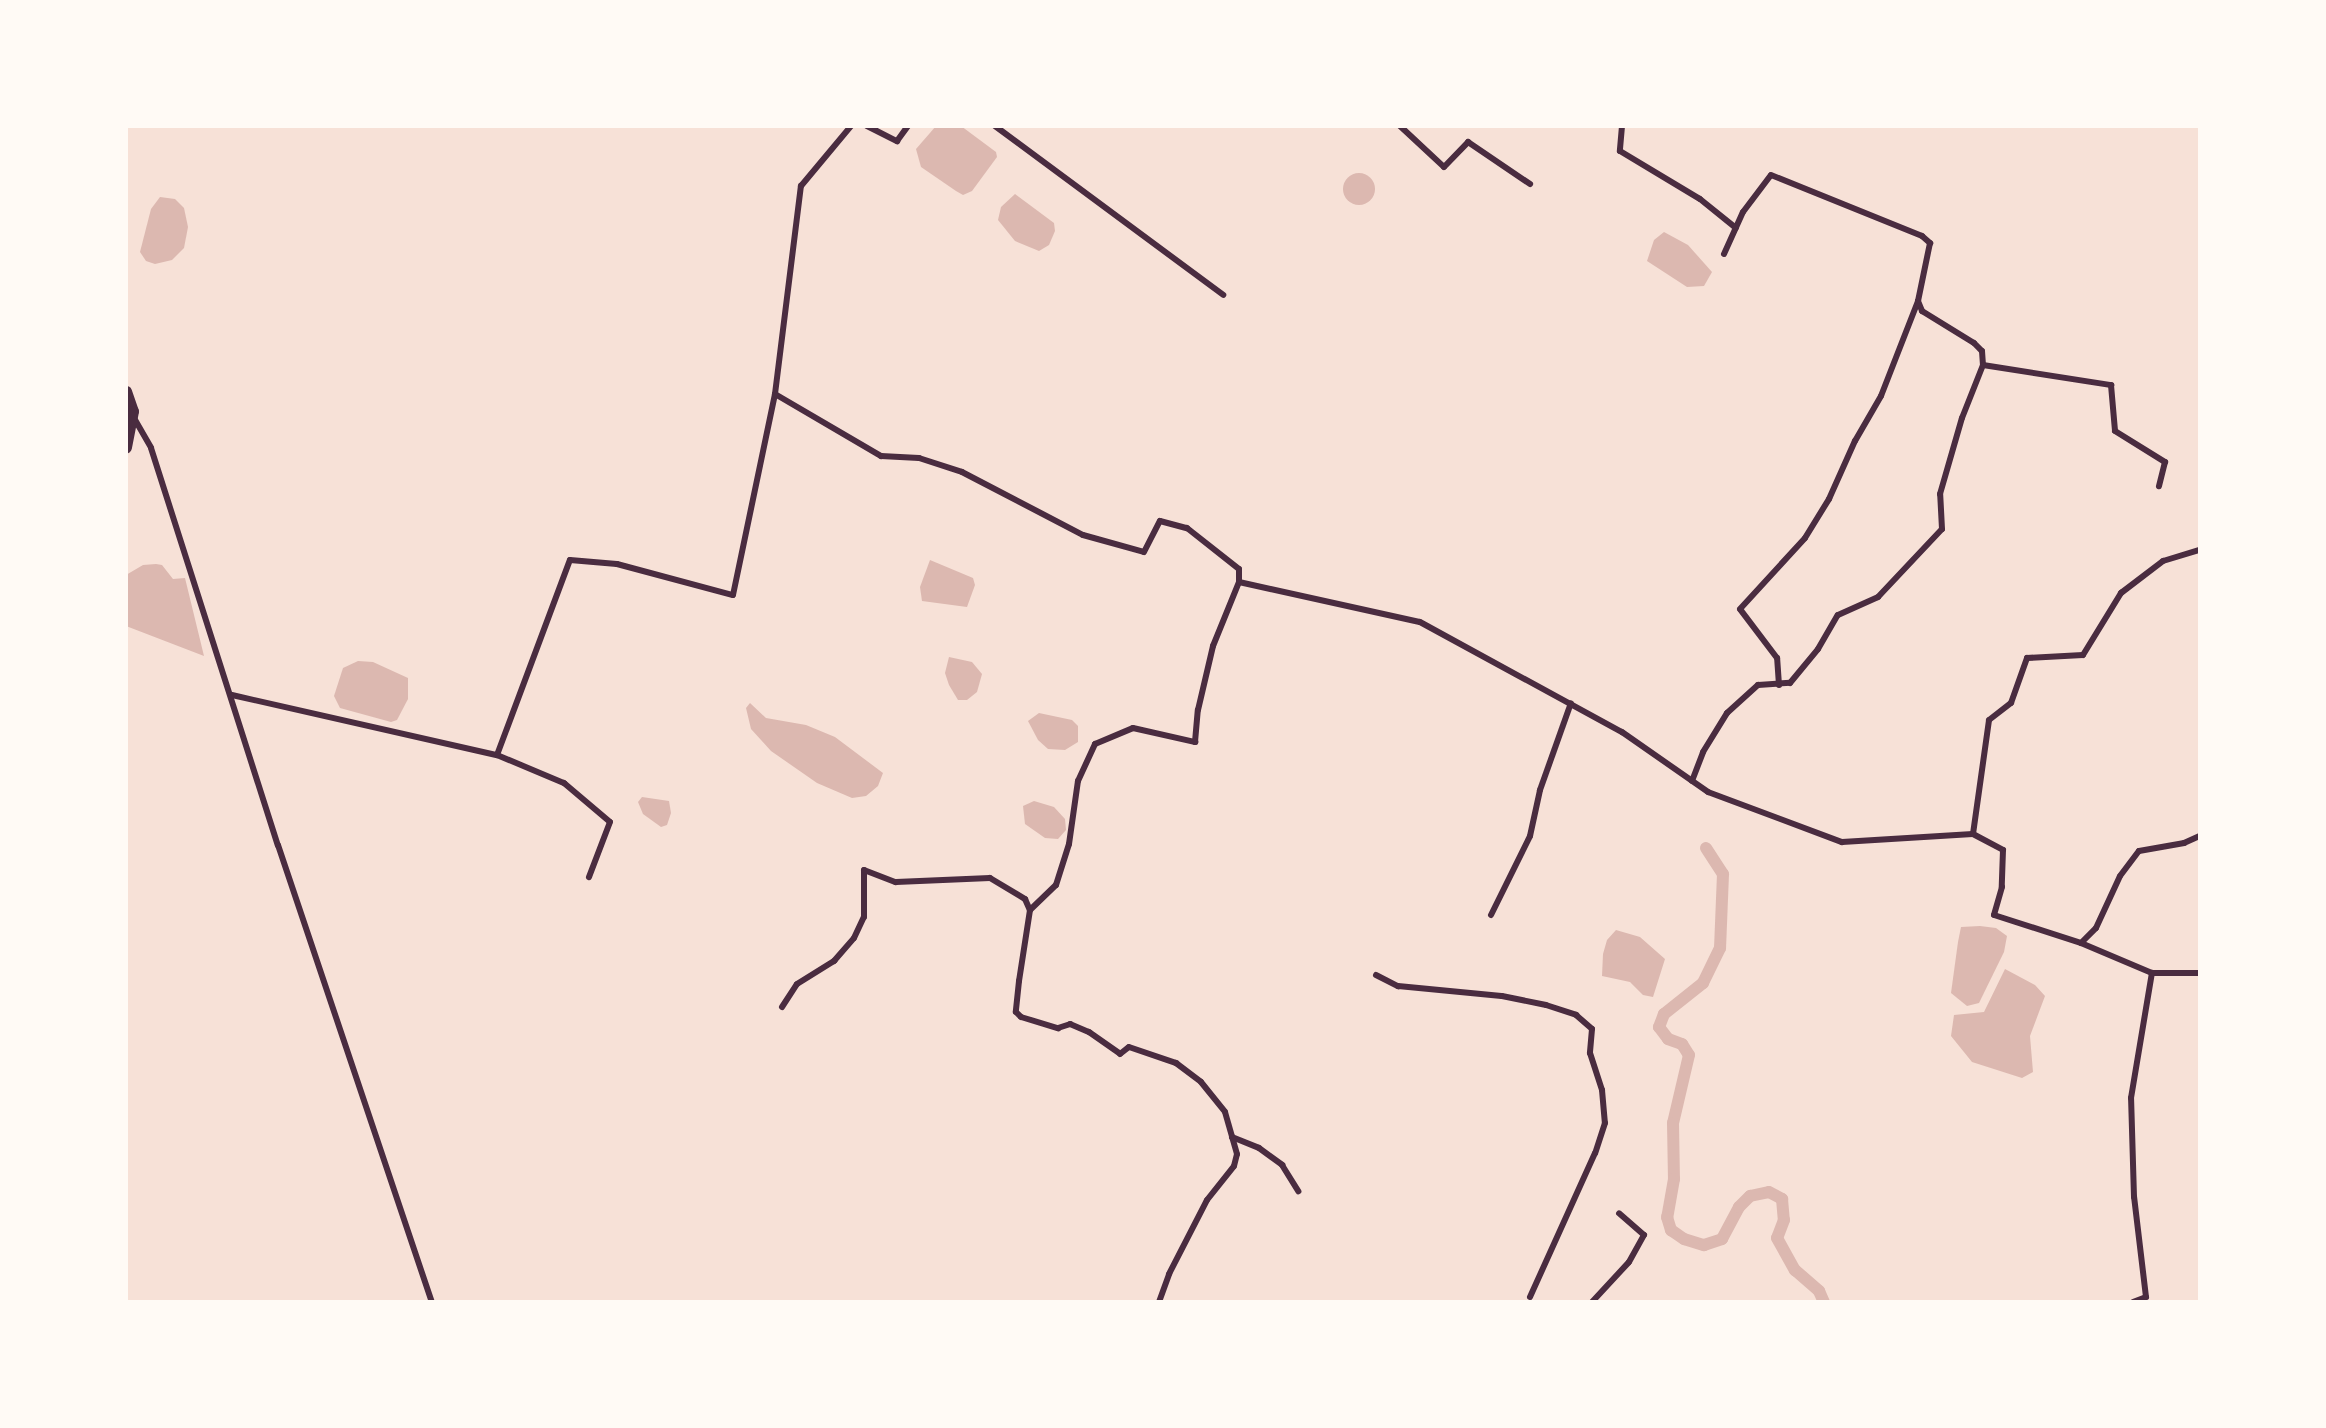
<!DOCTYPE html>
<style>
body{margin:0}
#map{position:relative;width:2326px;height:1428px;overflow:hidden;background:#f7e1d7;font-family:Raleway,sans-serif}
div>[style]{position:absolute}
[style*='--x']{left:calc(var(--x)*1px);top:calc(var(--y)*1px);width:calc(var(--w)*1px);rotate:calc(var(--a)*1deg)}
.water>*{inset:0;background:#dcb8b0}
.round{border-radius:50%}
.canal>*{height:12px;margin:-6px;padding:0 6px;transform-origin:6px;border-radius:6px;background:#dcb8b0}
.minor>*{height:6px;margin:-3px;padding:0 3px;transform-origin:3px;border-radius:3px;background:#4a2c40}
.trunk>*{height:11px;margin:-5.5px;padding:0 5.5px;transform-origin:5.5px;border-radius:5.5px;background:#4a2c40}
span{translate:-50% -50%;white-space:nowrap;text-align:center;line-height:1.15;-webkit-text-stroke:6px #fffaf5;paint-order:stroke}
.frame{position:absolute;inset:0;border:128px solid #fffaf5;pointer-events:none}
</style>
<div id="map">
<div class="water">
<div style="clip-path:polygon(936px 126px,961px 126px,996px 152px,997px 157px,972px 191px,963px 195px,956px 191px,921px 167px,916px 149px)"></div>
<div class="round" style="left:1343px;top:173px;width:32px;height:32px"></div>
<div style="clip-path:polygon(1015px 194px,1054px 223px,1055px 231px,1049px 245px,1039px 251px,1015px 241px,998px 220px,1001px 207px)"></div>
<div style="clip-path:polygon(160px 197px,175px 199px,184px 208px,188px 227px,184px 248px,172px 260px,155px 264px,146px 261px,140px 252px,151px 209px)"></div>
<div style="clip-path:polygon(1664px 232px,1688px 245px,1712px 272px,1704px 286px,1687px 287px,1647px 261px,1654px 240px)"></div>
<div style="clip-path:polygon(930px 560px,973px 578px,975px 585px,967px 607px,922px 601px,920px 587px)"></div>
<div style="clip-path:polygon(156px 564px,162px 565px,173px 579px,185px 578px,204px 656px,126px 626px,126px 575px,143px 565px)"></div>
<div style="clip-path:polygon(949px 657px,972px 662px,982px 674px,977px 692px,967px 700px,958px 700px,949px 685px,945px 673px)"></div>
<div style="clip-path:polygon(358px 661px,373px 662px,408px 678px,408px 699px,397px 720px,391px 722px,340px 708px,334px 696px,343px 668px)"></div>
<div style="clip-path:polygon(750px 703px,766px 718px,806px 725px,835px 737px,883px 773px,878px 786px,866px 796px,852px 798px,817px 783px,771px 751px,751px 729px,746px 708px)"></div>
<div style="clip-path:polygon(1039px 713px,1072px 720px,1078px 726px,1078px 742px,1065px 750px,1048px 749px,1038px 740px,1028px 721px)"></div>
<div style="clip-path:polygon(642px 797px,669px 801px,671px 813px,667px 825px,661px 827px,643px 814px,638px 802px)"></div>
<div style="clip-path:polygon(1034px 801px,1054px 807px,1065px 819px,1066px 830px,1058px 839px,1045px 838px,1025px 824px,1023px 806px)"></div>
<div style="clip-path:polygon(1980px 926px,1996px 928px,2007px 936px,2004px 952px,1979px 1003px,1967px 1006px,1951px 993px,1958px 942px,1961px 927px)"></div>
<div style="clip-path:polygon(1616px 930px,1640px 937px,1665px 959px,1653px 997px,1643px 995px,1630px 982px,1602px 976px,1603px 954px,1607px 940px)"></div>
<div style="clip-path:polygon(2005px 969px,2035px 985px,2045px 996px,2030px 1036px,2033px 1072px,2022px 1078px,1972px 1062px,1951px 1036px,1954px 1015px,1984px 1012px)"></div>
</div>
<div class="canal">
<div style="--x:1706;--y:848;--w:31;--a:57"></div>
<div style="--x:1723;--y:874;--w:74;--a:92.3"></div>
<div style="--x:1720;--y:948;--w:39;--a:116"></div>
<div style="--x:1703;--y:983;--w:50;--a:141.5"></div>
<div style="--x:1664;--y:1014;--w:14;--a:111"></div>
<div style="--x:1659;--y:1027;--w:15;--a:53"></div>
<div style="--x:1668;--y:1039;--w:15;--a:20"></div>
<div style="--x:1682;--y:1044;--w:13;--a:58"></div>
<div style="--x:1689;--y:1055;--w:70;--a:103.2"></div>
<div style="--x:1673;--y:1123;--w:56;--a:89"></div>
<div style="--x:1674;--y:1179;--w:39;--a:100"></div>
<div style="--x:1667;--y:1217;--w:14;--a:73"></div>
<div style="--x:1671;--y:1230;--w:16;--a:35"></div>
<div style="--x:1684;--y:1239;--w:21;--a:17"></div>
<div style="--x:1704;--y:1245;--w:19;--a:-18"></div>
<div style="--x:1722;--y:1239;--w:36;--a:-62"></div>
<div style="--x:1739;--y:1207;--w:16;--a:-45"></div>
<div style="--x:1750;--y:1196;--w:19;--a:-12"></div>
<div style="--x:1769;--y:1192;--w:15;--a:28"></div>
<div style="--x:1782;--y:1199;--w:21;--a:85"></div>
<div style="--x:1784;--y:1220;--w:19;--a:111"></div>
<div style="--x:1777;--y:1238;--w:37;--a:61"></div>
<div style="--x:1795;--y:1270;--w:32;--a:41"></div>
<div style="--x:1819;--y:1291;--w:12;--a:66"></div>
</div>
<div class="minor">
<div style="--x:867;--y:126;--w:34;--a:27"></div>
<div style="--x:897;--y:141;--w:19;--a:-54"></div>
<div style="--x:995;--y:126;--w:284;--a:36.5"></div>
<div style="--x:1400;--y:126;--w:60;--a:43"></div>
<div style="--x:1444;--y:167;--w:35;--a:-46"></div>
<div style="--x:1468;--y:142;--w:75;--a:34.1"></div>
<div style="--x:1622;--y:126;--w:25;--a:95"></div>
<div style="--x:1620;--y:151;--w:93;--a:31"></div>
<div style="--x:1700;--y:199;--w:46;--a:38.9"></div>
<div style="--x:1724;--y:254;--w:46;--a:-65.7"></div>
<div style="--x:1743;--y:212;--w:46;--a:-52.9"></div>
<div style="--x:1771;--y:175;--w:163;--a:22"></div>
<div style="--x:1922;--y:236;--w:11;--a:41"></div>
<div style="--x:1930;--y:243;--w:59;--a:101.7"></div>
<div style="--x:1918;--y:301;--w:11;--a:68"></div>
<div style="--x:1922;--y:311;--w:61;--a:31.6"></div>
<div style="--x:1974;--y:343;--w:11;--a:45"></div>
<div style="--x:1982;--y:351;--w:14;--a:86"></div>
<div style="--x:1983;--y:365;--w:130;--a:8.9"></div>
<div style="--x:2111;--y:385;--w:46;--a:85"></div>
<div style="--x:2115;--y:431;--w:59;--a:31.8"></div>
<div style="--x:2165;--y:462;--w:25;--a:104"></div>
<div style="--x:775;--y:394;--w:210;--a:-82.9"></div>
<div style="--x:801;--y:186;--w:78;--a:-50.2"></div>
<div style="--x:134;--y:418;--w:34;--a:60"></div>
<div style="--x:151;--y:448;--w:417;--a:72.3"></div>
<div style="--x:278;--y:845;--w:482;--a:71.4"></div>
<div style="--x:1779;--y:685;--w:27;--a:-94"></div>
<div style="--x:1777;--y:658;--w:61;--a:-127.1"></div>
<div style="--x:1740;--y:609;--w:96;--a:-47.5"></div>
<div style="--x:1805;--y:538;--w:46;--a:-58.4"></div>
<div style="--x:1829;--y:499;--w:64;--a:-65.9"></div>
<div style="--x:1855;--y:441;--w:52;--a:-60"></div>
<div style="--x:1881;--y:396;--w:102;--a:-68.7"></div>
<div style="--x:232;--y:695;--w:272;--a:12.8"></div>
<div style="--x:497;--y:755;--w:73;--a:22.7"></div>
<div style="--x:564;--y:783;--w:60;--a:40.3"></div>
<div style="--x:610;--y:822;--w:59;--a:110.9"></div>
<div style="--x:497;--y:755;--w:208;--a:-69.5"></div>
<div style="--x:570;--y:560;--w:47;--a:4.9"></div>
<div style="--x:617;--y:564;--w:120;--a:15"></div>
<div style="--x:733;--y:595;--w:205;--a:-78.2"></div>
<div style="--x:775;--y:394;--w:123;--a:30.3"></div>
<div style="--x:881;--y:456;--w:38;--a:3"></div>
<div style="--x:919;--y:458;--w:45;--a:18"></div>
<div style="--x:962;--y:472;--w:136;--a:27.5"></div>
<div style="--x:1083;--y:535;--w:63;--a:15.6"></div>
<div style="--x:1144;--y:552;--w:35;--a:-63"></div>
<div style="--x:1160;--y:521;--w:28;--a:15"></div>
<div style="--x:1187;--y:528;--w:66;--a:38.3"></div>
<div style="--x:1239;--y:569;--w:13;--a:90"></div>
<div style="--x:1692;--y:781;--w:31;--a:-69"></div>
<div style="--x:1703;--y:752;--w:46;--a:-58.4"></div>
<div style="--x:1727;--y:713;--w:42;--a:-42.1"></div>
<div style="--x:1758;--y:685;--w:32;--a:-4"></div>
<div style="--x:1790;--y:683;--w:44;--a:-50.5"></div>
<div style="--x:1818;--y:649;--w:39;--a:-60"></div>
<div style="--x:1838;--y:615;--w:44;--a:-24.2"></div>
<div style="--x:1878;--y:597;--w:93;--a:-46.7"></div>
<div style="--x:1942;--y:529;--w:35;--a:-93"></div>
<div style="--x:1940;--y:494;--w:79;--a:-73.9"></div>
<div style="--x:1962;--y:418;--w:57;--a:-68.4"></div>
<div style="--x:1973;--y:834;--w:34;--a:28"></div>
<div style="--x:2003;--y:850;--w:37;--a:92"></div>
<div style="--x:2002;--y:887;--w:29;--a:106"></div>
<div style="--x:1994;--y:915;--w:91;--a:17.8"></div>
<div style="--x:2081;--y:943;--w:77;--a:22.9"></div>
<div style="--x:1030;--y:910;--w:36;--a:-44"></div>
<div style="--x:1056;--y:885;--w:43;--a:-72.4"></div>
<div style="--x:1069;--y:844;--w:64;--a:-81.9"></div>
<div style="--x:1078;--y:781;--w:41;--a:-65.3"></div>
<div style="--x:1095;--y:744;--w:41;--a:-22.8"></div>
<div style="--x:1133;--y:728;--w:64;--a:12.7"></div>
<div style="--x:1195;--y:742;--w:32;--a:-85"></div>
<div style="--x:1198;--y:710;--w:66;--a:-76.8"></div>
<div style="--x:1213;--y:646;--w:69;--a:-67.9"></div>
<div style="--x:1239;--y:582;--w:185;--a:12.5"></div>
<div style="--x:1420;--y:622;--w:230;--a:28.6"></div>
<div style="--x:1622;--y:732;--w:105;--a:34.9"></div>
<div style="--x:1708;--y:792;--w:143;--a:20.5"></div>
<div style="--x:1842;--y:842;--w:131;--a:-3.5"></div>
<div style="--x:1973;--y:834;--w:115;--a:-82"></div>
<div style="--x:1989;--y:720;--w:28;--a:-38"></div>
<div style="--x:2011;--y:703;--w:48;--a:-70.4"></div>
<div style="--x:2027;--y:658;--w:56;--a:-3.1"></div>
<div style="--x:2083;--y:655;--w:73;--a:-58.5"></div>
<div style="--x:2121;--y:593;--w:53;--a:-37.3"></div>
<div style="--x:2163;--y:561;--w:39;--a:-17"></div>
<div style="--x:1491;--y:915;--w:88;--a:-63.7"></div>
<div style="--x:1530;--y:836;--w:47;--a:-77.7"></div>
<div style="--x:1540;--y:790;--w:92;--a:-70.4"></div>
<div style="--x:2081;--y:943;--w:21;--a:-45"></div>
<div style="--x:2096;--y:928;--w:57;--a:-65.2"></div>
<div style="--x:2120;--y:876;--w:31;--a:-53"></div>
<div style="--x:2139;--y:851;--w:46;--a:-10.1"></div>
<div style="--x:2184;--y:843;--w:17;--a:-24"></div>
<div style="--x:1376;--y:975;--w:25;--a:27"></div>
<div style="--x:1398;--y:986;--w:104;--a:5.5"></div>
<div style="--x:1502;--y:996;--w:45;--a:11.6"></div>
<div style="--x:1546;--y:1005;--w:32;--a:18"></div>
<div style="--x:1576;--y:1015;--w:21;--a:41"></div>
<div style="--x:1592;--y:1029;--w:24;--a:95"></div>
<div style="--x:1590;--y:1053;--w:39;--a:72"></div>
<div style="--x:1602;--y:1090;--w:33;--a:85"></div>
<div style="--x:1605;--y:1123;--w:32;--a:108"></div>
<div style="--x:1595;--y:1153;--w:158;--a:114.3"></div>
<div style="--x:782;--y:1007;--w:27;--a:-57"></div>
<div style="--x:797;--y:984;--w:44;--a:-31.9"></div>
<div style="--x:834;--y:961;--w:30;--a:-49"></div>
<div style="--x:854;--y:938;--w:23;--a:-65"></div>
<div style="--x:864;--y:917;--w:47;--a:-90"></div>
<div style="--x:864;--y:870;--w:34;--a:21"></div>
<div style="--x:896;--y:882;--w:94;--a:-2.4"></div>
<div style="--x:990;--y:878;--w:41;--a:31"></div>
<div style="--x:1025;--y:899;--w:12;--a:66"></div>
<div style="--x:1030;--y:910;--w:72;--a:98.8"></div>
<div style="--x:1019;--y:981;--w:31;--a:96"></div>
<div style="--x:1016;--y:1012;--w:7;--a:45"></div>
<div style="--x:1021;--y:1017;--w:39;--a:17"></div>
<div style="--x:1058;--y:1028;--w:13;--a:-18"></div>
<div style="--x:1070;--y:1024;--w:21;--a:23"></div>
<div style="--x:1089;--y:1032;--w:38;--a:35"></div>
<div style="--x:1120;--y:1054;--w:11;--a:-38"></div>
<div style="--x:1129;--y:1047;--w:50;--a:18.8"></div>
<div style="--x:1176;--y:1063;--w:31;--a:37"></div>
<div style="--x:1201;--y:1082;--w:38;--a:51"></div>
<div style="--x:1225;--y:1112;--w:26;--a:74"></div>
<div style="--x:1232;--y:1137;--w:29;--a:22"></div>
<div style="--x:1259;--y:1148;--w:29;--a:36"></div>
<div style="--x:1282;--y:1165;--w:31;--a:58"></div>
<div style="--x:1159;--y:1302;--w:30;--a:-70"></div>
<div style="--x:1169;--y:1274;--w:83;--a:-62.8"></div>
<div style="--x:1207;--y:1200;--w:43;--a:-51.5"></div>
<div style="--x:1234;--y:1166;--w:12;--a:-76"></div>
<div style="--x:1237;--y:1154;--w:18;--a:-106"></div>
<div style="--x:1592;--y:1302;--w:54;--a:-47.2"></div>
<div style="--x:1629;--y:1262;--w:31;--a:-61"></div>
<div style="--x:1644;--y:1235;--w:33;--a:-139"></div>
<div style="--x:2133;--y:1302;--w:14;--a:-21"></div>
<div style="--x:2146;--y:1297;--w:101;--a:-96.8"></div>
<div style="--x:2134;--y:1197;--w:99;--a:-91.7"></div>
<div style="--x:2131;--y:1098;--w:127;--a:-80.5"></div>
<div style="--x:2152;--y:973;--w:48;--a:0"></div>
</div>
<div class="trunk">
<div style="--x:126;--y:391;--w:21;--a:71"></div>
<div style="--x:133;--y:411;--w:37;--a:101"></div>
</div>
<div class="frame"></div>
</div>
